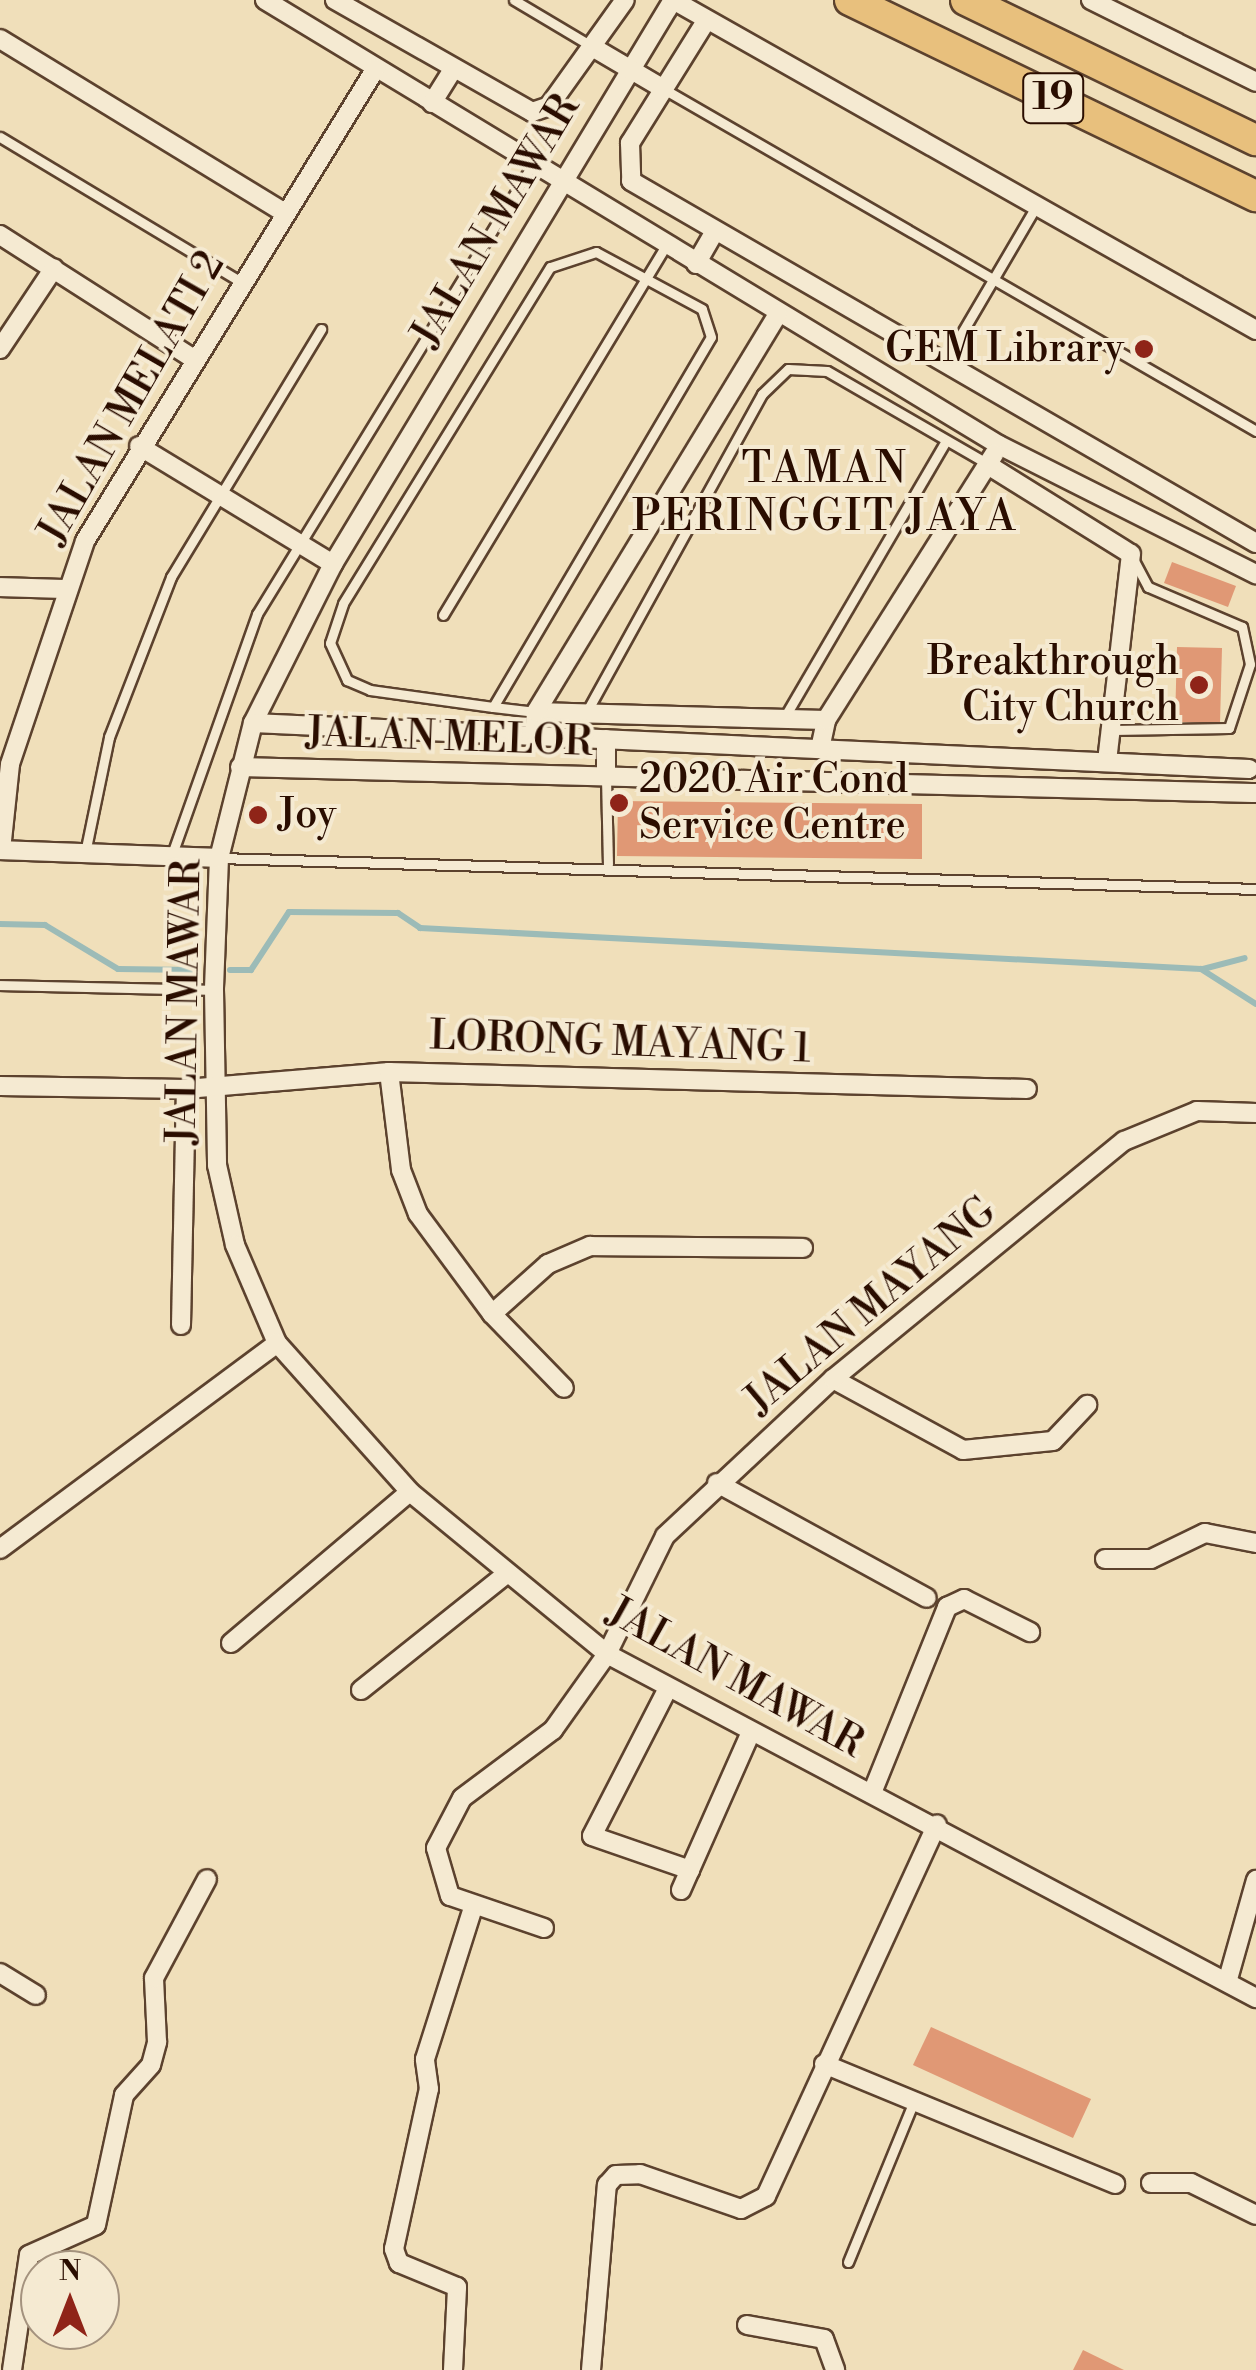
<!DOCTYPE html>
<style>
body{margin:0}
#map{position:relative;width:1256px;height:2370px;overflow:hidden;background:#f0dfba;font-family:"Libre Bodoni",serif}
div>[style]{position:absolute}
[style*='--x']{left:calc(var(--x)*1px);top:calc(var(--y)*1px);width:calc(var(--w)*1px);rotate:calc(var(--a)*1deg)}
.stream>*{height:6px;margin:-3px;padding:0 3px;transform-origin:3px;border-radius:3px;background:#9cbbb7}
.building>*{inset:0;background:#e09875}
.roads{filter:drop-shadow(2px 0 #5c422e) drop-shadow(-2px 0 #5c422e) drop-shadow(0 2px #5c422e) drop-shadow(0 -2px #5c422e)}
.service>*{height:9px;margin:-4.5px;padding:0 4.5px;transform-origin:4.5px;border-radius:4.5px;background:#f5ead2}
.minor>*{height:18px;margin:-9px;padding:0 9px;transform-origin:9px;border-radius:9px;background:#f5ead2}
.trunk>*{height:30px;margin:-15px;padding:0 15px;transform-origin:15px;border-radius:15px;background:#e8c07d}
.dots>*{width:28px;height:28px;translate:-50% -50%;box-sizing:border-box;border:5px solid #f5ead2;border-radius:50%}
span{translate:-50% -50%;white-space:nowrap;text-align:center;line-height:1.15;-webkit-text-stroke:8px #f5ead2;paint-order:stroke}
.shield-label span{padding:2px 8px;background:#f5ead2;border:2px solid;border-radius:8px;-webkit-text-stroke-width:0}
.shield-label{font-size:38px;color:#2a0d00;font-weight:700}
.street-label{font-size:40px;color:#2a0d00}
.poi-label{font-size:40px;color:#2a0d00}
.right{translate:-100% -50%;text-align:right}
.left{translate:0 -50%;text-align:left}
.neighbourhood-label{font-size:42px;color:#2a0d00;letter-spacing:2.5px}
.north{position:absolute;left:20px;top:2250px;width:100px;height:100px;box-sizing:border-box;background:#f5ead2;border:2px solid #a4927e;border-radius:50%;rotate:0deg;font-size:28px;font-weight:700;line-height:40px;text-align:center;color:#2a0d00}
.north::after{content:'';display:block;margin:auto;width:35px;height:45px;background:#8f2418;clip-path:polygon(50% 0,100% 100%,50% 72%,0 100%)}
</style>
<div id="map">
<div class="stream">
<div style="--x:0;--y:924;--w:45;--a:1.3"></div>
<div style="--x:45;--y:925;--w:85;--a:31.1"></div>
<div style="--x:118;--y:969;--w:76;--a:0.8"></div>
<div style="--x:1203;--y:969;--w:43;--a:-14.7"></div>
<div style="--x:230;--y:970;--w:21;--a:0"></div>
<div style="--x:251;--y:970;--w:69;--a:-56.8"></div>
<div style="--x:289;--y:912;--w:109;--a:0.5"></div>
<div style="--x:398;--y:913;--w:27;--a:34"></div>
<div style="--x:420;--y:928;--w:782;--a:3.01"></div>
<div style="--x:1201;--y:969;--w:65;--a:32.5"></div>
</div>
<div class="building">
<div style="clip-path:polygon(1172px 562px,1236px 586px,1228px 607px,1164px 583px)"></div>
<div style="clip-path:polygon(1177px 647px,1222px 648px,1220px 723px,1175px 722px)"></div>
<div style="clip-path:polygon(618px 801px,922px 804px,922px 859px,617px 856px)"></div>
<div style="clip-path:polygon(931px 2027px,1091px 2099px,1073px 2138px,913px 2065px)"></div>
<div style="clip-path:polygon(1083px 2350px,1124px 2370px,1073px 2370px)"></div>
</div>
<div class="roads">
<div class="service">
<div style="--x:514;--y:0;--w:92;--a:30.7"></div>
<div style="--x:662;--y:88;--w:686;--a:30"></div>
<div style="--x:0;--y:137;--w:280;--a:31"></div>
<div style="--x:943;--y:365;--w:180;--a:-59.6"></div>
<div style="--x:443;--y:615;--w:432;--a:-58.9"></div>
<div style="--x:493;--y:707;--w:429;--a:-59.5"></div>
<div style="--x:711;--y:337;--w:29;--a:-108"></div>
<div style="--x:702;--y:309;--w:120;--a:-151.7"></div>
<div style="--x:596;--y:252;--w:48;--a:161.9"></div>
<div style="--x:550;--y:267;--w:395;--a:121.6"></div>
<div style="--x:343;--y:604;--w:41;--a:108.4"></div>
<div style="--x:330;--y:643;--w:41;--a:65.3"></div>
<div style="--x:347;--y:680;--w:25;--a:23"></div>
<div style="--x:370;--y:690;--w:124;--a:7.9"></div>
<div style="--x:493;--y:707;--w:43;--a:6.6"></div>
<div style="--x:587;--y:711;--w:362;--a:-61.1"></div>
<div style="--x:762;--y:394;--w:36;--a:-44"></div>
<div style="--x:788;--y:369;--w:39;--a:3"></div>
<div style="--x:827;--y:371;--w:186;--a:30"></div>
<div style="--x:784;--y:718;--w:320;--a:-59.7"></div>
<div style="--x:1113;--y:730;--w:116;--a:-1"></div>
<div style="--x:1229;--y:728;--w:67;--a:-71.8"></div>
<div style="--x:1250;--y:664;--w:38;--a:-102"></div>
<div style="--x:1242;--y:627;--w:102;--a:-156.9"></div>
<div style="--x:1148;--y:587;--w:30;--a:-118"></div>
<div style="--x:606;--y:777;--w:87;--a:88.7"></div>
<div style="--x:85;--y:853;--w:118;--a:-78.3"></div>
<div style="--x:109;--y:737;--w:172;--a:-68.8"></div>
<div style="--x:171;--y:577;--w:290;--a:-58.8"></div>
<div style="--x:171;--y:857;--w:258;--a:-70.5"></div>
<div style="--x:257;--y:614;--w:528;--a:-58.48"></div>
<div style="--x:219;--y:858;--w:1037;--a:1.71"></div>
<div style="--x:0;--y:985;--w:214;--a:1.3"></div>
<div style="--x:848;--y:2262;--w:174;--a:-67.7"></div>
</div>
<div class="minor">
<div style="--x:265;--y:0;--w:858;--a:31.23"></div>
<div style="--x:999;--y:445;--w:288;--a:26.7"></div>
<div style="--x:335;--y:0;--w:227;--a:29.6"></div>
<div style="--x:532;--y:112;--w:18;--a:-19"></div>
<div style="--x:549;--y:106;--w:130;--a:-54.4"></div>
<div style="--x:673;--y:0;--w:659;--a:121.08"></div>
<div style="--x:333;--y:564;--w:178;--a:116.7"></div>
<div style="--x:253;--y:723;--w:139;--a:104.1"></div>
<div style="--x:219;--y:858;--w:132;--a:92.2"></div>
<div style="--x:214;--y:990;--w:175;--a:89"></div>
<div style="--x:217;--y:1165;--w:82;--a:77.3"></div>
<div style="--x:235;--y:1245;--w:107;--a:66.8"></div>
<div style="--x:277;--y:1343;--w:200;--a:48.2"></div>
<div style="--x:410;--y:1492;--w:255;--a:39.4"></div>
<div style="--x:607;--y:1654;--w:735;--a:27.93"></div>
<div style="--x:673;--y:0;--w:670;--a:29.51"></div>
<div style="--x:1091;--y:0;--w:184;--a:26.4"></div>
<div style="--x:706;--y:21;--w:144;--a:121.9"></div>
<div style="--x:630;--y:143;--w:38;--a:88"></div>
<div style="--x:631;--y:181;--w:722;--a:30.08"></div>
<div style="--x:0;--y:39;--w:334;--a:31.4"></div>
<div style="--x:594;--y:48;--w:79;--a:30.5"></div>
<div style="--x:432;--y:103;--w:38;--a:-58"></div>
<div style="--x:0;--y:235;--w:228;--a:32.6"></div>
<div style="--x:696;--y:264;--w:38;--a:-60"></div>
<div style="--x:0;--y:349;--w:97;--a:-56.3"></div>
<div style="--x:139;--y:446;--w:227;--a:31.3"></div>
<div style="--x:988;--y:465;--w:168;--a:31.9"></div>
<div style="--x:1131;--y:554;--w:209;--a:96.6"></div>
<div style="--x:0;--y:587;--w:63;--a:1.8"></div>
<div style="--x:536;--y:712;--w:290;--a:1.6"></div>
<div style="--x:253;--y:723;--w:997;--a:2.64"></div>
<div style="--x:534;--y:736;--w:24;--a:-85"></div>
<div style="--x:536;--y:712;--w:466;--a:-58.7"></div>
<div style="--x:606;--y:739;--w:38;--a:90"></div>
<div style="--x:820;--y:749;--w:30;--a:-78"></div>
<div style="--x:826;--y:720;--w:315;--a:-57.7"></div>
<div style="--x:240;--y:767;--w:1016;--a:1.47"></div>
<div style="--x:0;--y:850;--w:219;--a:2.1"></div>
<div style="--x:1;--y:850;--w:86;--a:-84"></div>
<div style="--x:10;--y:764;--w:235;--a:-71.4"></div>
<div style="--x:85;--y:541;--w:555;--a:-58.4"></div>
<div style="--x:389;--y:1072;--w:99;--a:83"></div>
<div style="--x:401;--y:1170;--w:47;--a:68.9"></div>
<div style="--x:418;--y:1214;--w:124;--a:53.5"></div>
<div style="--x:492;--y:1314;--w:103;--a:45.8"></div>
<div style="--x:0;--y:1086;--w:186;--a:0.9"></div>
<div style="--x:186;--y:1089;--w:204;--a:-4.8"></div>
<div style="--x:389;--y:1072;--w:638;--a:1.53"></div>
<div style="--x:492;--y:1314;--w:75;--a:-41.8"></div>
<div style="--x:548;--y:1264;--w:46;--a:-23.2"></div>
<div style="--x:590;--y:1246;--w:213;--a:0.5"></div>
<div style="--x:181;--y:1325;--w:236;--a:-88.8"></div>
<div style="--x:833;--y:1379;--w:148;--a:28.6"></div>
<div style="--x:963;--y:1450;--w:90;--a:-5.7"></div>
<div style="--x:1053;--y:1441;--w:50;--a:-46.6"></div>
<div style="--x:717;--y:1483;--w:239;--a:28.7"></div>
<div style="--x:0;--y:1549;--w:345;--a:-36.6"></div>
<div style="--x:1105;--y:1559;--w:46;--a:0"></div>
<div style="--x:1151;--y:1559;--w:60;--a:-25.7"></div>
<div style="--x:1205;--y:1533;--w:52;--a:11.1"></div>
<div style="--x:231;--y:1643;--w:234;--a:-40.2"></div>
<div style="--x:361;--y:1690;--w:184;--a:-38.6"></div>
<div style="--x:667;--y:1690;--w:164;--a:117.2"></div>
<div style="--x:592;--y:1836;--w:104;--a:19.1"></div>
<div style="--x:872;--y:1793;--w:201;--a:-68"></div>
<div style="--x:947;--y:1607;--w:19;--a:-25"></div>
<div style="--x:964;--y:1599;--w:74;--a:26.6"></div>
<div style="--x:681;--y:1890;--w:171;--a:-66.1"></div>
<div style="--x:544;--y:1928;--w:99;--a:-161.2"></div>
<div style="--x:450;--y:1896;--w:50;--a:-106.3"></div>
<div style="--x:436;--y:1848;--w:56;--a:-62.5"></div>
<div style="--x:462;--y:1798;--w:114;--a:-36.8"></div>
<div style="--x:553;--y:1730;--w:93;--a:-54.6"></div>
<div style="--x:607;--y:1654;--w:131;--a:-63.8"></div>
<div style="--x:665;--y:1536;--w:230;--a:-43.1"></div>
<div style="--x:833;--y:1379;--w:376;--a:-39.3"></div>
<div style="--x:1124;--y:1141;--w:79;--a:-22.3"></div>
<div style="--x:1197;--y:1111;--w:59;--a:1.9"></div>
<div style="--x:0;--y:1973;--w:42;--a:31.4"></div>
<div style="--x:1228;--y:1979;--w:103;--a:-74.2"></div>
<div style="--x:824;--y:2064;--w:315;--a:22.4"></div>
<div style="--x:1151;--y:2183;--w:40;--a:0"></div>
<div style="--x:1191;--y:2183;--w:72;--a:26.2"></div>
<div style="--x:747;--y:2325;--w:78;--a:10.3"></div>
<div style="--x:824;--y:2339;--w:33;--a:70"></div>
<div style="--x:12;--y:2370;--w:116;--a:-81.6"></div>
<div style="--x:29;--y:2255;--w:73;--a:-24.1"></div>
<div style="--x:96;--y:2225;--w:133;--a:-77.8"></div>
<div style="--x:124;--y:2095;--w:40;--a:-48"></div>
<div style="--x:151;--y:2065;--w:24;--a:-75"></div>
<div style="--x:157;--y:2042;--w:64;--a:-92.7"></div>
<div style="--x:154;--y:1978;--w:112;--a:-61.8"></div>
<div style="--x:453;--y:2370;--w:83;--a:-87.2"></div>
<div style="--x:457;--y:2287;--w:63;--a:-157.5"></div>
<div style="--x:399;--y:2263;--w:15;--a:-110"></div>
<div style="--x:394;--y:2249;--w:164;--a:-77.7"></div>
<div style="--x:429;--y:2089;--w:30;--a:-98"></div>
<div style="--x:425;--y:2059;--w:158;--a:-72.4"></div>
<div style="--x:591;--y:2370;--w:186;--a:-85.1"></div>
<div style="--x:607;--y:2185;--w:13;--a:-48"></div>
<div style="--x:616;--y:2175;--w:24;--a:-2"></div>
<div style="--x:640;--y:2174;--w:107;--a:19.1"></div>
<div style="--x:741;--y:2209;--w:28;--a:-27"></div>
<div style="--x:766;--y:2196;--w:409;--a:-65.3"></div>
</div>
<div class="trunk">
<div style="--x:850;--y:0;--w:451;--a:25.8"></div>
<div style="--x:966;--y:0;--w:322;--a:25.8"></div>
</div>
</div>
<div class="dots">
<div style="left:1144px;top:349px;background:#8f2418"></div>
<div style="left:1199px;top:685px;background:#8f2418"></div>
<div style="left:619px;top:803px;background:#8f2418"></div>
<div style="left:258px;top:815px;background:#8f2418"></div>
</div>
<div class="shield-label">
<span style="left:1053px;top:98px">19</span>
</div>
<div class="street-label">
<span style="left:496px;top:221px;rotate:-59deg">JALAN MAWAR</span>
<span style="left:132px;top:398px;rotate:-60deg">JALAN MELATI 2</span>
<span style="left:449px;top:738px;rotate:2deg">JALAN MELOR</span>
<span style="left:185px;top:1002px;rotate:-89deg">JALAN MAWAR</span>
<span style="left:620px;top:1043px;rotate:2deg">LORONG MAYANG 1</span>
<span style="left:871px;top:1306px;rotate:-40deg">JALAN MAYANG</span>
<span style="left:735px;top:1678px;rotate:29deg">JALAN MAWAR</span>
</div>
<div class="poi-label">
<span class="right" style="left:1124px;top:349px">GEM Library</span>
<span class="right" style="left:1179px;top:685px">Breakthrough<br>City Church</span>
<span class="left" style="left:639px;top:803px">2020 Air Cond<br>Service Centre</span>
<span class="left" style="left:278px;top:815px">Joy</span>
</div>
<div class="neighbourhood-label">
<span style="left:825px;top:494px">TAMAN<br>PERINGGIT JAYA</span>
</div>
<div class="north">N</div>
</div>
